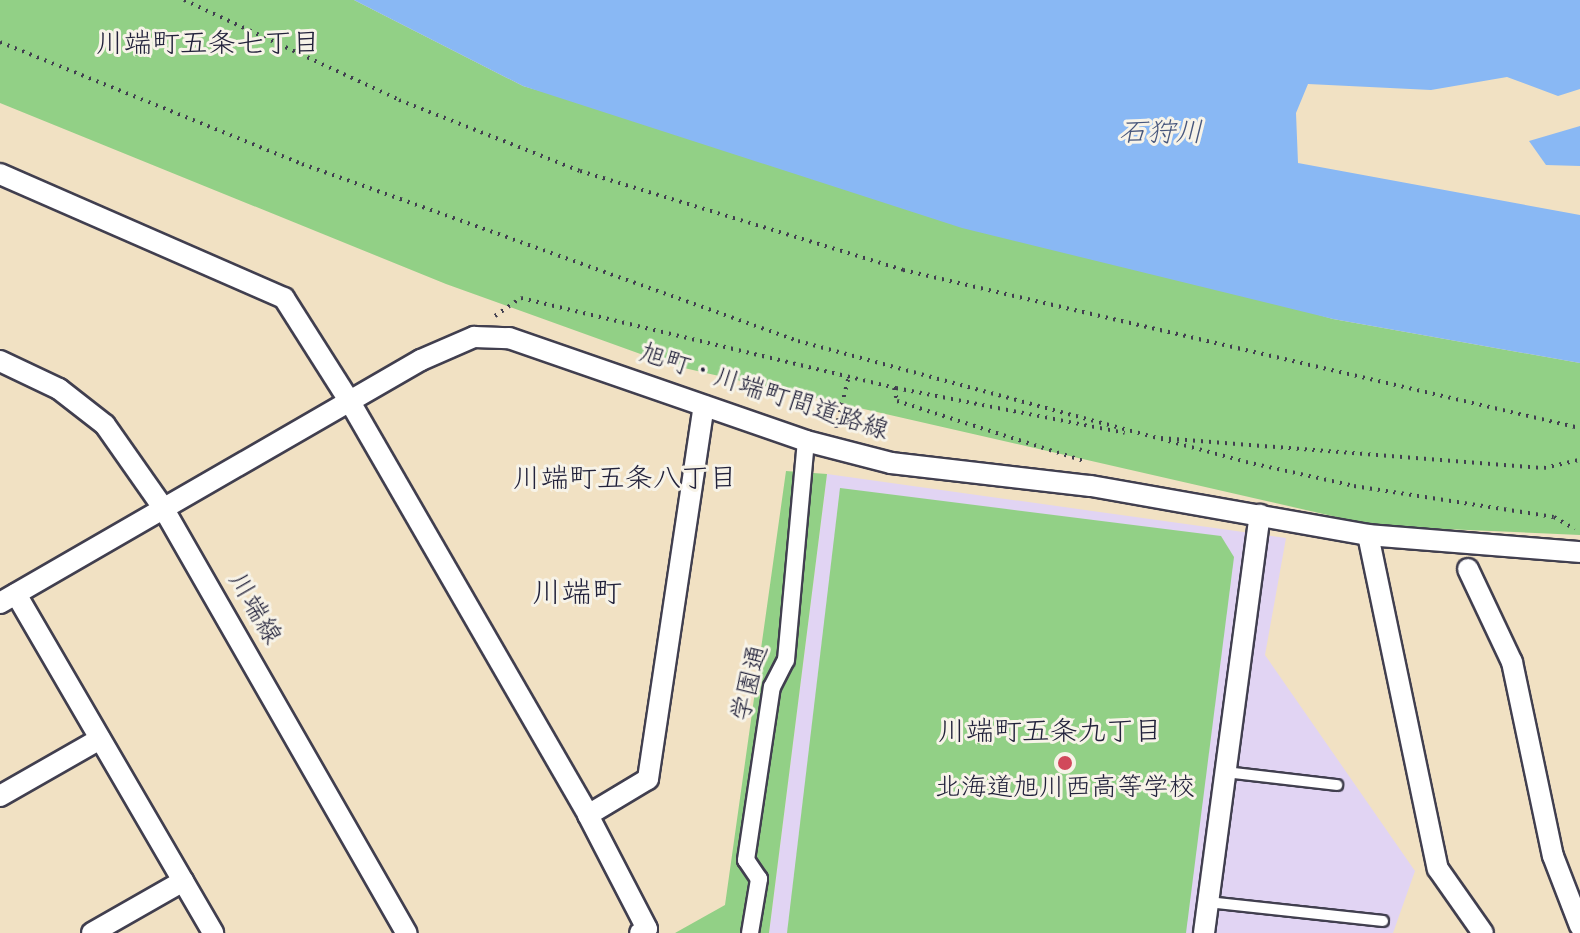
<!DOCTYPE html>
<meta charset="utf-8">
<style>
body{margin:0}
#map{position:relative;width:1580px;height:933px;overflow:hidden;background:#f1e1c3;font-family:"Gochi Hand","Klee One",sans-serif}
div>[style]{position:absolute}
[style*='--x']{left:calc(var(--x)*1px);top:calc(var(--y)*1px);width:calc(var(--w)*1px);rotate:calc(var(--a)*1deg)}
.built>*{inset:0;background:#e1d4f3}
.green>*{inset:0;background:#92d086}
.water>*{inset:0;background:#89b8f4}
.path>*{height:4px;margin-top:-2px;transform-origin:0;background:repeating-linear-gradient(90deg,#413f4f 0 2px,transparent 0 8px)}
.roads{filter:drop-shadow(2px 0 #413f4f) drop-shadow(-2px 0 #413f4f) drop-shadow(0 2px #413f4f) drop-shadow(0 -2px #413f4f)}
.service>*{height:10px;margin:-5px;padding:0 5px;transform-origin:5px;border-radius:5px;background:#fff}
.pedestrian>*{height:16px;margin:-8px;padding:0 8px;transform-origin:8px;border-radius:8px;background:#fff}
.minor>*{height:20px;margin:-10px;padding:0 10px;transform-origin:10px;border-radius:10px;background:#fff}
.dots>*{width:22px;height:22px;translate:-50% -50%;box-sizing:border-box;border:4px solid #f7f3e8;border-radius:50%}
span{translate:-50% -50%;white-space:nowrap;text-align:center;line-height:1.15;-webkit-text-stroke:6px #f7f3e8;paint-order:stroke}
.street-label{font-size:26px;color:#22223b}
.poi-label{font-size:26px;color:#22223b}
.neighbourhood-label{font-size:28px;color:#22223b}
.water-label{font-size:28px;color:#46567c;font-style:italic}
.quarter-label{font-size:30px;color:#22223b}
</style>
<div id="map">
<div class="built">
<div style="clip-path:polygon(827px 474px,1286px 538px,1265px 655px,1415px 871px,1393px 933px,769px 933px)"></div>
</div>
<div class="green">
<div style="clip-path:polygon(0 0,354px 0,523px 86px,1333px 319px,1580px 363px,1580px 535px,1376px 526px,671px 365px,446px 284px,0 103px)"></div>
<div style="clip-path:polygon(786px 471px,827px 474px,769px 933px,675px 933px,725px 905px)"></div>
<div style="clip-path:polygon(840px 488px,1221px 536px,1234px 557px,1186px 933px,787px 933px)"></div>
</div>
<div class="water">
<div style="clip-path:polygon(354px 0,1580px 0,1580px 89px,1558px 96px,1507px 77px,1431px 90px,1308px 84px,1296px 113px,1298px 163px,1580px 215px,1580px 363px,1333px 319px,962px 228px,523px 86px)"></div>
<div style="clip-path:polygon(1580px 126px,1580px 166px,1546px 165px,1529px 141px)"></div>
</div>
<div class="path">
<div style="--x:184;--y:0;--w:237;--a:24.9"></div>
<div style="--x:399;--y:100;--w:194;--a:21.4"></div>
<div style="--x:580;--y:171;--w:338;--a:17"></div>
<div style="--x:903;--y:270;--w:695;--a:13.14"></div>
<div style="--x:0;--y:42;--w:326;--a:22"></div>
<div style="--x:302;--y:164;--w:527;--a:19.64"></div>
<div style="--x:798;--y:341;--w:464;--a:15.1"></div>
<div style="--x:1246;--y:462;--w:111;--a:12.5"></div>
<div style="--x:1354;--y:486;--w:202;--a:8.8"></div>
<div style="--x:1554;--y:517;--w:24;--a:30"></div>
<div style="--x:495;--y:316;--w:32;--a:-35"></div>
<div style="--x:521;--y:298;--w:386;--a:13.5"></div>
<div style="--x:896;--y:388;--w:233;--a:11.1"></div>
<div style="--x:894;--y:388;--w:13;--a:77"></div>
<div style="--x:897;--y:401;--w:196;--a:17.8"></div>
<div style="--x:836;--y:428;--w:54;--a:-76"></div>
<div style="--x:1161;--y:438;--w:384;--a:4.5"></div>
<div style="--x:1544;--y:468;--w:37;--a:-13"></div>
</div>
<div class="roads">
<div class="service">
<div style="--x:1226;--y:772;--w:112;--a:6.7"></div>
<div style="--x:1208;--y:902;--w:176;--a:6.2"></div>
</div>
<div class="pedestrian">
<div style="--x:750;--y:933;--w:55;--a:-80.5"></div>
<div style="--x:759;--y:879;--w:23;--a:-124"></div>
<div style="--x:746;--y:860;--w:175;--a:-81.5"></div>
<div style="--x:772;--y:687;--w:30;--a:-63"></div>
<div style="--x:786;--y:660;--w:220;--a:-84.8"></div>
</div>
<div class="minor">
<div style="--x:0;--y:174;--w:310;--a:23.6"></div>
<div style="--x:284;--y:298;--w:123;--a:57.6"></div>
<div style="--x:350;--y:402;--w:477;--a:60"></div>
<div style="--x:588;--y:815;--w:128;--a:62.6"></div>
<div style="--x:647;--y:929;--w:8;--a:150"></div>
<div style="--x:0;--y:361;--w:65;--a:25.4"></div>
<div style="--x:59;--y:389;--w:58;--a:38"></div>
<div style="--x:105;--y:425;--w:99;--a:54.9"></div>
<div style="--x:162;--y:506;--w:492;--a:60.2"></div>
<div style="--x:1368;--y:535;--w:341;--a:78.2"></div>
<div style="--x:1438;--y:869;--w:78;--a:54.9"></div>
<div style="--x:1468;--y:569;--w:103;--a:64.7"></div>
<div style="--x:1512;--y:662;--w:198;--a:78.1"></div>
<div style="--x:1553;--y:856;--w:75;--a:68.9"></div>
<div style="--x:16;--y:594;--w:392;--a:59.8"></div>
<div style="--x:0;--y:603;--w:486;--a:-30"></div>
<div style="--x:421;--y:360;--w:58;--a:-23.5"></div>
<div style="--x:474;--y:337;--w:35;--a:2"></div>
<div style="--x:509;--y:338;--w:314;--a:19.1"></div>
<div style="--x:806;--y:441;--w:88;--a:14.5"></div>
<div style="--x:891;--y:463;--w:201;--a:6.6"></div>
<div style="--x:1091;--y:486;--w:281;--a:10"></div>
<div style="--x:1368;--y:535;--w:213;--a:4.6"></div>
<div style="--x:0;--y:796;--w:115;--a:-29.7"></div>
<div style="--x:588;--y:815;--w:70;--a:-31"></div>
<div style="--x:648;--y:779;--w:377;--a:-81.5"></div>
<div style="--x:92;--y:933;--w:105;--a:-29.7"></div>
<div style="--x:1204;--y:933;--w:422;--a:-82.4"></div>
</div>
</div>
<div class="dots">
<div style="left:1065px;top:763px;background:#d1495b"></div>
</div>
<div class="street-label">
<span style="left:763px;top:395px;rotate:18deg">旭町・川端町間道路線</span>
<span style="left:252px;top:610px;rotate:60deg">川端線</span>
<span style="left:753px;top:684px;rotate:-76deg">学園通</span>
</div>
<div class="poi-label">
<span style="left:1065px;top:791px">北海道旭川西高等学校</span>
</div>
<div class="neighbourhood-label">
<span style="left:208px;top:47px">川端町五条七丁目</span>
<span style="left:625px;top:482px">川端町五条八丁目</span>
<span style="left:1050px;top:735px">川端町五条九丁目</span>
</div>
<div class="water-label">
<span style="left:1161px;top:136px">石狩川</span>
</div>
<div class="quarter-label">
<span style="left:577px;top:597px">川端町</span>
</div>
</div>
